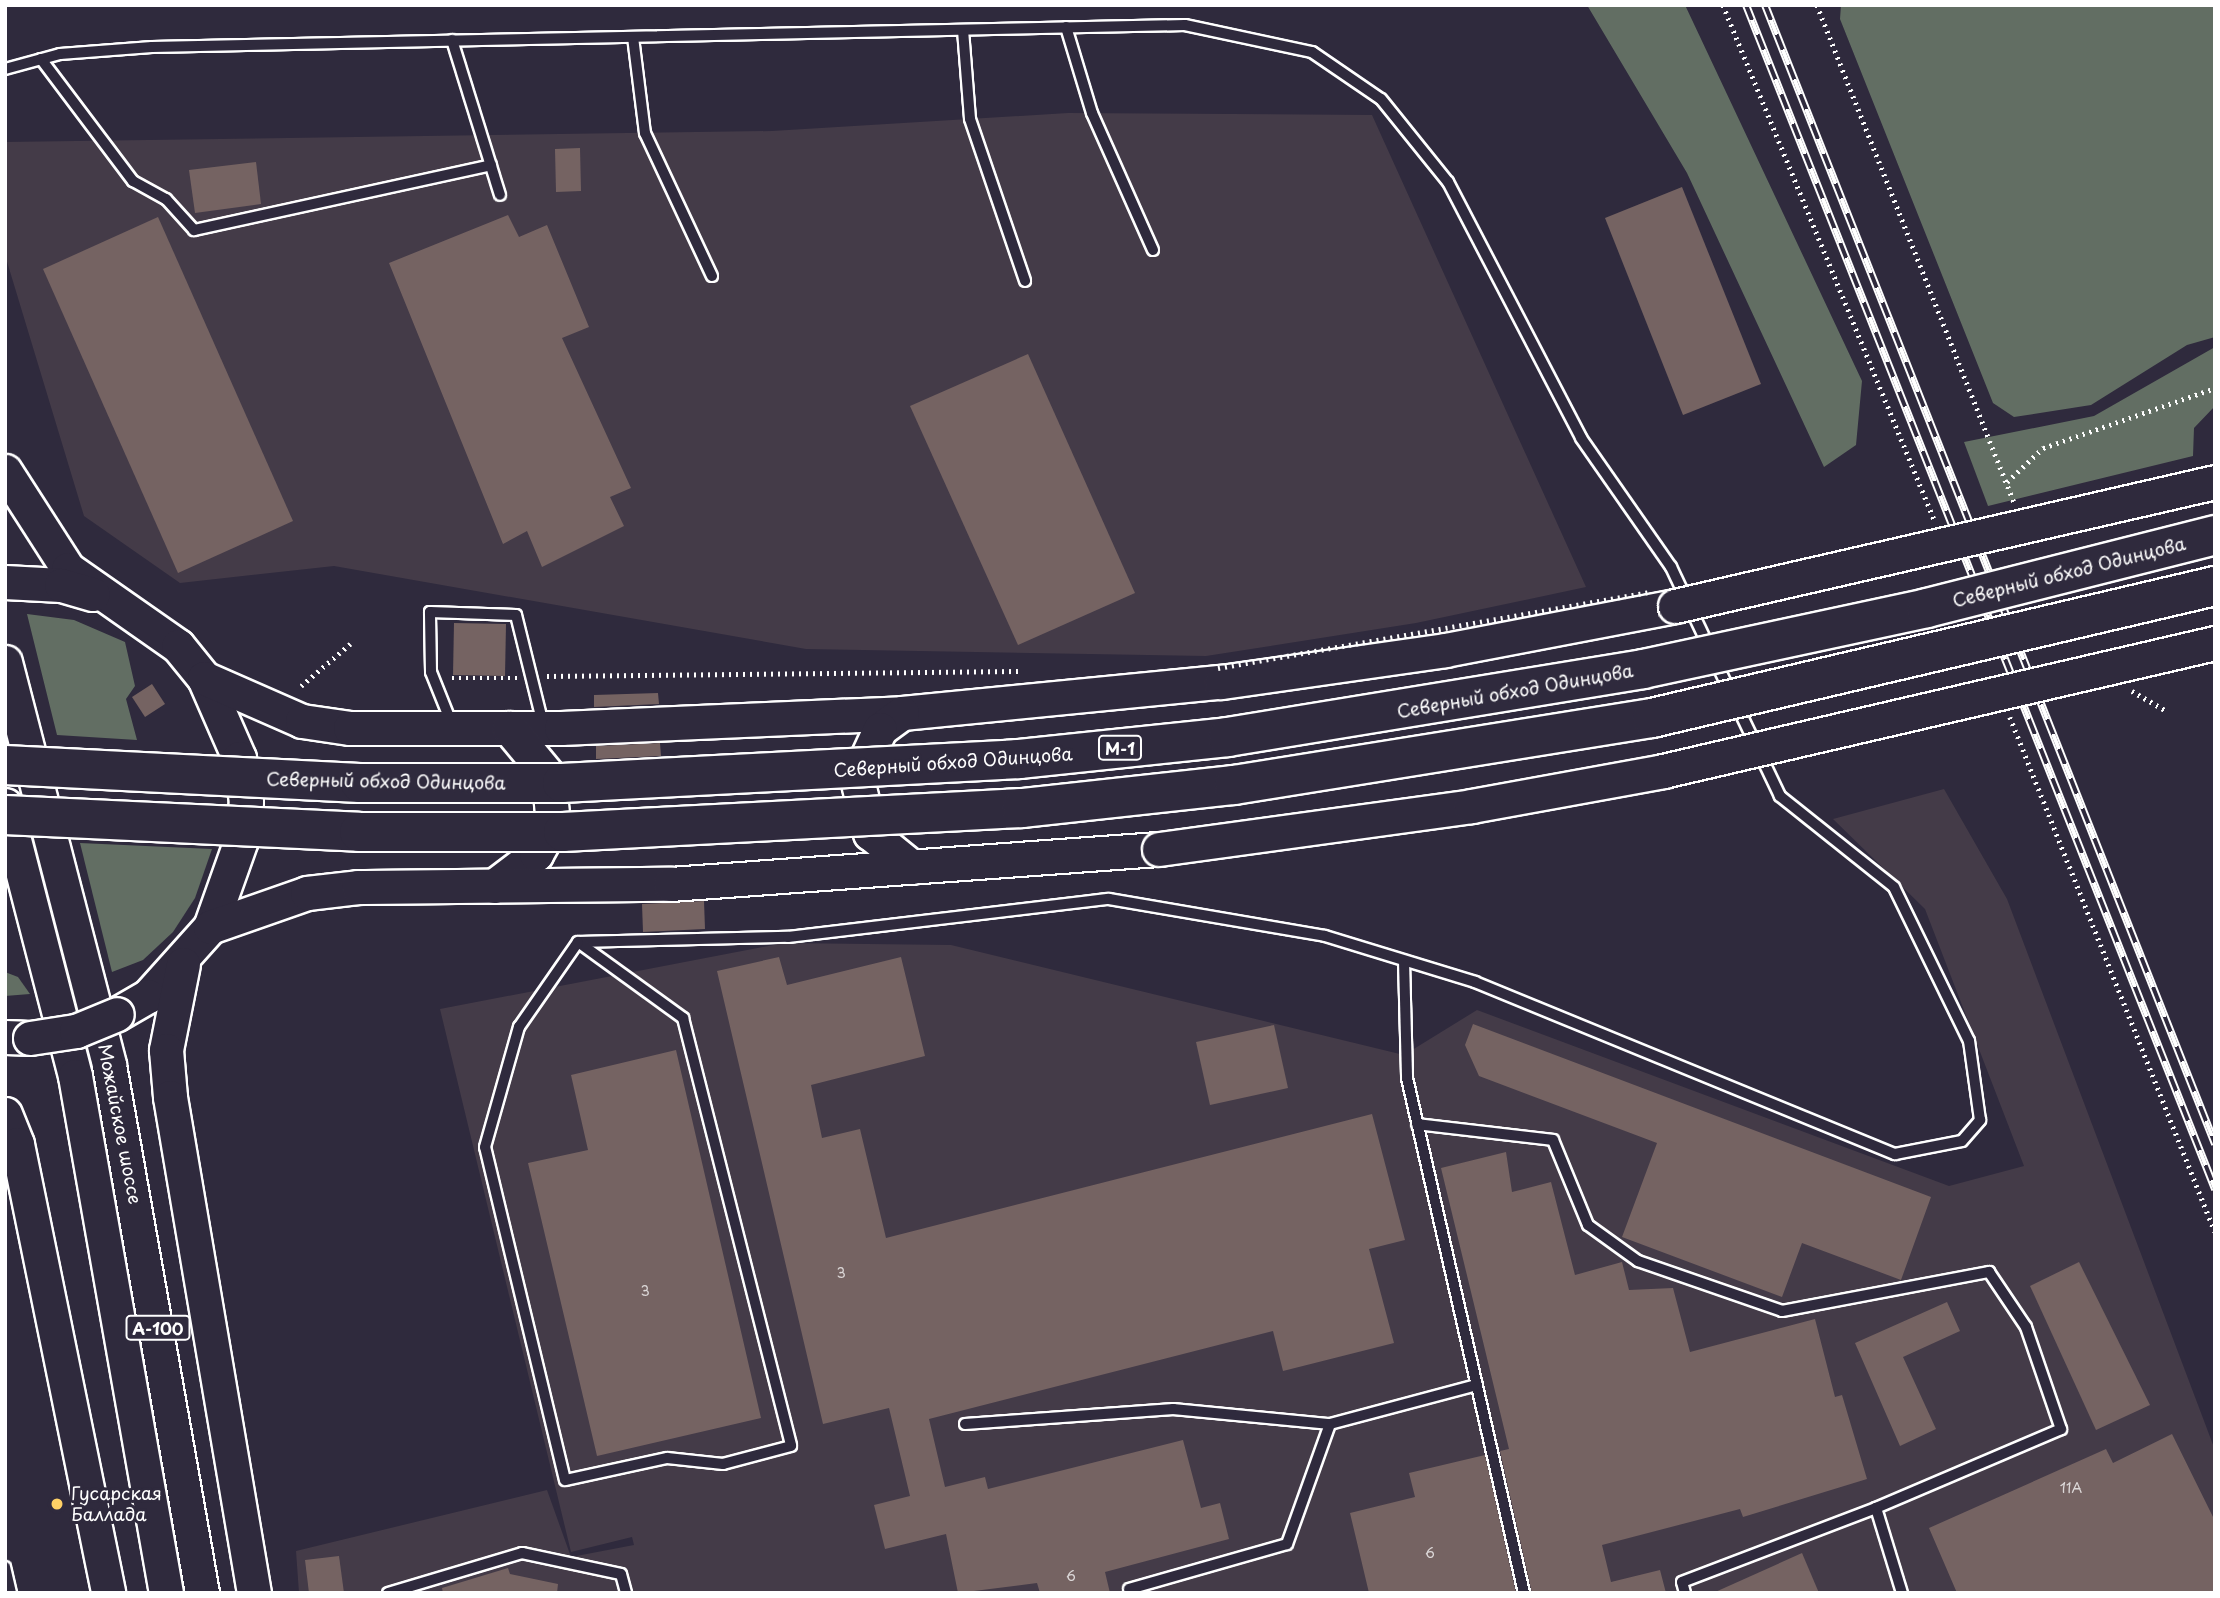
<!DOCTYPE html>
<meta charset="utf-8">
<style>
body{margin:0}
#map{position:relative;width:2220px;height:1598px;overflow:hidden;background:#2f2a3d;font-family:"Playpen Sans",sans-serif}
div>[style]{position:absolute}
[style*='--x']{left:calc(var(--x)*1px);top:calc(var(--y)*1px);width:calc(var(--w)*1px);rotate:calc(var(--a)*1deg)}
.built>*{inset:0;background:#443b48}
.green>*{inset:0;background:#626e63}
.building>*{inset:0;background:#756362}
.path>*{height:4.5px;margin-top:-2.25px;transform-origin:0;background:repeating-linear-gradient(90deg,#fff 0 2px,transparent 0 7px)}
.roads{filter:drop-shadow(2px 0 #fff) drop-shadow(-2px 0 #fff) drop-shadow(0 2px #fff) drop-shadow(0 -2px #fff)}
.lane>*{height:10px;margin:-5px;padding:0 5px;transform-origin:5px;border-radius:5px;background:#2f2a3d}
.primary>*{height:33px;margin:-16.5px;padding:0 16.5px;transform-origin:16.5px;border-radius:16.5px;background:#2f2a3d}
.rail>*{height:8px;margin-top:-4px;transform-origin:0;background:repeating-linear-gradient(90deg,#2f2a3d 0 16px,#fff 0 32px);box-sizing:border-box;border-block:2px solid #fff}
.path-bridge>*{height:4.5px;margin-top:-2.25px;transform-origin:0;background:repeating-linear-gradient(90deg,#fff 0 2px,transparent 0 7px)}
.bridges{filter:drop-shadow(2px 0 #fff) drop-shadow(-2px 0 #fff) drop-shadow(0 2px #fff) drop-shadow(0 -2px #fff)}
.primary-bridge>*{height:33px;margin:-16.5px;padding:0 16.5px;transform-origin:16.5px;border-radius:16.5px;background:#2f2a3d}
.highway-bridge>*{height:38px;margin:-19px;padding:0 19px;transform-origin:19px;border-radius:19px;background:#2f2a3d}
.dots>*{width:19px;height:19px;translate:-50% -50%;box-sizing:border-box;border:4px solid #2f2a3d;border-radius:50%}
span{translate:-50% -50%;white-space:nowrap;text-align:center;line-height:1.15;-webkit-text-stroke:6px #2f2a3d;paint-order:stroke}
.number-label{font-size:14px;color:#dcd8d8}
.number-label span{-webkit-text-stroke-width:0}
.shield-label span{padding:2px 5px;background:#2f2a3d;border:2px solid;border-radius:5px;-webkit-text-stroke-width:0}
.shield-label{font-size:16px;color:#fff;font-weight:700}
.street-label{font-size:18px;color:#fff}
.poi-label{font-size:18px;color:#fff}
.left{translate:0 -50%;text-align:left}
.frame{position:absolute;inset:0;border:7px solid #fff;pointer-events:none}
</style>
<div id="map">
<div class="built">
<div style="clip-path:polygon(1068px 113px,1372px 115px,1586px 587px,1416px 623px,1206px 656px,806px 649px,334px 566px,180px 583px,84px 516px,5px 255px,5px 142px,772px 131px)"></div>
<div style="clip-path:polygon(1944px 789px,2007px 899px,2215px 1450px,2215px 1593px,299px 1593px,296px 1551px,547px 1490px,571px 1557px,634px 1545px,632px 1537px,571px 1552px,440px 1009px,784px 943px,951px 945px,1404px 1055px,1477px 1010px,1949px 1186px,2024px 1166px,1925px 909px,1833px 819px)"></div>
</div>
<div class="green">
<div style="clip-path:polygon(1587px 5px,1685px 5px,1862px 381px,1856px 445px,1824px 467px,1687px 173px)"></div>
<div style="clip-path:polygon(1841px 5px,2215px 5px,2215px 337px,2187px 345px,2091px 405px,2014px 417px,1993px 403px,1840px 19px)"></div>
<div style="clip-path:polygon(2215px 347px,2215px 406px,2194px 428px,2193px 456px,1988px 506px,1964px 442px,2094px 416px)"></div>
<div style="clip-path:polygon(27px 614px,74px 620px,125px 642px,135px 686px,126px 699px,137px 740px,57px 735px)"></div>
<div style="clip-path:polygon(80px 843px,212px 849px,195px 898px,173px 932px,143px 960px,112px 972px)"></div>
<div style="clip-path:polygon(5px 972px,18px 977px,30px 994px,5px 996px)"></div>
</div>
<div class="building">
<div style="clip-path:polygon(580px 148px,581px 191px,556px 192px,555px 149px)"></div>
<div style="clip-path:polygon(256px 162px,261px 204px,195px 213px,189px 170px)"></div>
<div style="clip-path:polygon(1682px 187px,1761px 384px,1683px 415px,1605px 218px)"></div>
<div style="clip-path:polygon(508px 215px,519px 237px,547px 225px,589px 327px,562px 338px,631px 488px,610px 497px,624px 526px,542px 567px,527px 531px,503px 544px,389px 263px)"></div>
<div style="clip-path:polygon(158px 217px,293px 521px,178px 573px,43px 269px)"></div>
<div style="clip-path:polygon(1028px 354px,1135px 593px,1018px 645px,910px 406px)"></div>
<div style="clip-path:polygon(454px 623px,506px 624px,505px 676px,453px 675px)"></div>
<div style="clip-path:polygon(152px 684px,165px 704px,145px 717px,132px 697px)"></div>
<div style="clip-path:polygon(658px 693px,659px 704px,594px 707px,594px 695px)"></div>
<div style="clip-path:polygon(660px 743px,661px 756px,596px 759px,596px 746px)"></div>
<div style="clip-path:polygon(704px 901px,705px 929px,643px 932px,642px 904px)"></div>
<div style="clip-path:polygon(779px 957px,787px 985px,901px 957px,925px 1056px,811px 1085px,822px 1138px,860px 1129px,886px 1238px,1372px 1114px,1405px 1240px,1369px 1249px,1394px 1343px,1283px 1371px,1273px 1331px,929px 1419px,945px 1487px,985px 1477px,988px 1489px,1183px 1440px,1201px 1508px,1220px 1503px,1229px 1539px,1105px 1572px,1110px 1593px,1040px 1593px,1037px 1583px,958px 1593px,946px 1534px,885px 1549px,874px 1505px,910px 1496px,889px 1408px,823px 1424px,717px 971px)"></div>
<div style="clip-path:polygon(1473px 1024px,1931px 1197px,1901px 1280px,1802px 1243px,1782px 1297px,1622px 1237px,1657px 1143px,1479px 1076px,1465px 1045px)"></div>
<div style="clip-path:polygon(1274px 1025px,1288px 1088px,1210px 1105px,1196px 1042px)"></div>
<div style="clip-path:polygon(676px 1050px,761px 1418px,597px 1456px,528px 1163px,588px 1150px,571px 1075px)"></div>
<div style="clip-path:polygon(1506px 1152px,1512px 1192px,1551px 1182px,1575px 1275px,1622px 1262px,1629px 1290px,1673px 1288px,1690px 1352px,1815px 1319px,1835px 1397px,1842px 1395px,1867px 1479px,1743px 1517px,1740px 1509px,1602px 1545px,1611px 1582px,1660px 1570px,1666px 1593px,1532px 1593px,1500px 1451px,1509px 1449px,1441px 1168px)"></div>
<div style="clip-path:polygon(2079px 1262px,2150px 1405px,2096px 1430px,2030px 1286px)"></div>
<div style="clip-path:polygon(1947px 1302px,1960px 1331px,1903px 1357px,1936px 1429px,1900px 1446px,1855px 1343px)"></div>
<div style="clip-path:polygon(2172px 1434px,2215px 1521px,2215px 1593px,1957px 1593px,1929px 1528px,2106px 1449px,2113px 1463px)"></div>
<div style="clip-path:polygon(1485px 1455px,1516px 1593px,1369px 1593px,1350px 1513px,1415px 1497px,1409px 1473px)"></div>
<div style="clip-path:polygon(1802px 1553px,1819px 1593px,1713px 1593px)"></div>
<div style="clip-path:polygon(339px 1556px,344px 1593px,309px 1593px,305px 1560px)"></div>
<div style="clip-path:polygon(508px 1568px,510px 1574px,558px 1584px,557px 1593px,443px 1593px,442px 1588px)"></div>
</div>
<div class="path">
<div style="--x:1723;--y:5;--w:556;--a:67.68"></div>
<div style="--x:1817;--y:5;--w:535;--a:68.38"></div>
<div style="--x:2007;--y:482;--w:50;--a:-43.4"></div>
<div style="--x:2043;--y:448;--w:182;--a:-19.2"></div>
<div style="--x:547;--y:676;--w:471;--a:-0.6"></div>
<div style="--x:452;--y:678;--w:66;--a:0"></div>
<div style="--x:301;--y:686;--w:65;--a:-40.6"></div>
<div style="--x:2132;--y:691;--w:38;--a:30"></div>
<div style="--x:2010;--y:717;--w:554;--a:68.29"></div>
</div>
<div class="roads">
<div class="lane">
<div style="--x:1066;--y:27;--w:90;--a:73.2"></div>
<div style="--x:1092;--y:113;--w:150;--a:66"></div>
<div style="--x:963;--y:30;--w:89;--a:85.5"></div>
<div style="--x:970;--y:119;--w:171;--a:71.2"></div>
<div style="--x:633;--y:37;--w:97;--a:82.9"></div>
<div style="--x:645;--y:133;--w:158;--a:64.9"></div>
<div style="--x:452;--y:40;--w:162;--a:72.8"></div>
<div style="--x:41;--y:59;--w:153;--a:53"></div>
<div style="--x:133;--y:181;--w:38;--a:29"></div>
<div style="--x:166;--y:199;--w:42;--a:47.9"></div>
<div style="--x:194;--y:230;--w:304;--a:-12.3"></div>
<div style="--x:5;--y:69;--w:57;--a:-15.3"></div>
<div style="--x:60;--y:54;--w:92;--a:-4.4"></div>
<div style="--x:152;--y:47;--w:1033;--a:-1.22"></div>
<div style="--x:1185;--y:25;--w:130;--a:12"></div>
<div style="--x:1312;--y:52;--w:83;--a:34.3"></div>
<div style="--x:1381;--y:99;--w:107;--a:51.1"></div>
<div style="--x:1448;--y:182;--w:288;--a:62.5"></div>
<div style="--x:1581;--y:438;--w:157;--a:55.1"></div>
<div style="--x:1671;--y:567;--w:138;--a:64.7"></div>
<div style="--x:451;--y:722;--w:54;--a:-111.8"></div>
<div style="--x:431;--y:672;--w:60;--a:-91"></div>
<div style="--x:430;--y:612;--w:86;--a:2"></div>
<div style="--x:516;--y:615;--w:112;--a:76.1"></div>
<div style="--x:578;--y:942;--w:210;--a:-1.4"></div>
<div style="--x:788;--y:937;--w:323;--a:-6.8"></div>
<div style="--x:1109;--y:899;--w:219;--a:9.7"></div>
<div style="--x:1325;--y:936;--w:157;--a:17"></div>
<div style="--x:1475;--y:982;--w:454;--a:22.3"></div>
<div style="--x:1895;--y:1154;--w:68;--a:-11"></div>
<div style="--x:1962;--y:1141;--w:28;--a:-49"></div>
<div style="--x:1980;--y:1120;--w:80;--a:-97.9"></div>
<div style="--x:1969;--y:1041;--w:171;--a:-116"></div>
<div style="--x:1894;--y:887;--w:146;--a:-141.4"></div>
<div style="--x:1780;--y:796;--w:100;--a:-115.5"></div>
<div style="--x:578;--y:942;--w:130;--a:35.9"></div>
<div style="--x:683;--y:1018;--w:441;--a:75.8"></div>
<div style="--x:791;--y:1446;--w:70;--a:165.2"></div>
<div style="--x:723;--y:1464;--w:56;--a:-173.9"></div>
<div style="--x:667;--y:1458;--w:104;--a:167.8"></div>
<div style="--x:565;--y:1480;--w:342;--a:-103.5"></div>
<div style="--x:485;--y:1147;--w:125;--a:-74.2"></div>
<div style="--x:519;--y:1027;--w:103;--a:-55.2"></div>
<div style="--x:1404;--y:961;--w:117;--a:88.5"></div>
<div style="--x:1407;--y:1078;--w:528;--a:77.2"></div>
<div style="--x:1417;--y:1124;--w:137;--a:6.7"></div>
<div style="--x:1553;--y:1140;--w:92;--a:67.6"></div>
<div style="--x:1588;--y:1225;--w:62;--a:35.8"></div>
<div style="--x:1638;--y:1261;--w:152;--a:19.1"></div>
<div style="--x:1782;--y:1311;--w:211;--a:-10.7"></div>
<div style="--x:1989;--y:1272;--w:66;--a:56.1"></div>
<div style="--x:2026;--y:1327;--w:108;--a:71.1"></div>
<div style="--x:2061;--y:1429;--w:201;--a:156.9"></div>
<div style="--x:1876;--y:1508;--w:89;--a:73"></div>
<div style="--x:965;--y:1424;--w:209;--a:-4.1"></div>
<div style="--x:1173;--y:1409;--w:158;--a:5.5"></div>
<div style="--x:1330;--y:1424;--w:152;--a:-14.9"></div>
<div style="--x:5;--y:1567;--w:27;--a:77"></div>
<div style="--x:1129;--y:1589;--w:164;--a:-15.9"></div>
<div style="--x:1287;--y:1544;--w:127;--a:-70.3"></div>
<div style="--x:388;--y:1593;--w:140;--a:-16.6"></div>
<div style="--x:522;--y:1553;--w:101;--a:12"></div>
<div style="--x:621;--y:1574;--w:20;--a:75"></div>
<div style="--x:1685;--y:1593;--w:11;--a:-105"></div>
<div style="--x:1682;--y:1582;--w:208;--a:-20.9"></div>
</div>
<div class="primary">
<div style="--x:5;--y:471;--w:117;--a:57.3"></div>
<div style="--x:68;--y:569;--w:134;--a:35"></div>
<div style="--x:178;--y:646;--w:41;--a:50.9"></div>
<div style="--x:204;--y:678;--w:87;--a:66.4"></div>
<div style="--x:239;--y:758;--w:44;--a:80.8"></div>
<div style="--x:246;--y:801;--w:39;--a:97"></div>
<div style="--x:241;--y:840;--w:92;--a:109.6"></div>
<div style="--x:210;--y:927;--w:93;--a:131.9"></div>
<div style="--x:148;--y:996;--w:36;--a:150"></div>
<div style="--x:5;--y:582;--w:56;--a:3.1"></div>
<div style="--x:61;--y:585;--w:33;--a:16"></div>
<div style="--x:5;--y:662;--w:416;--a:75.5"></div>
<div style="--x:109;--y:1065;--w:536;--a:80.01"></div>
<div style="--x:204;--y:678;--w:107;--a:23.7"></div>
<div style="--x:302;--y:721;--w:49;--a:8.3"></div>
<div style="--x:350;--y:728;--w:211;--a:0"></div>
<div style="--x:561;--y:728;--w:341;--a:-2.5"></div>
<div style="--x:902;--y:713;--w:321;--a:-5.6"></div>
<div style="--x:1221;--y:682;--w:226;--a:-8.1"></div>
<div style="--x:1445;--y:650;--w:234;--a:-10.8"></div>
<div style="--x:902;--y:713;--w:27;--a:144"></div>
<div style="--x:880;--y:729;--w:55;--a:114.7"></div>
<div style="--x:857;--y:779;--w:56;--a:76.5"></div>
<div style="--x:870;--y:833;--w:54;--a:39"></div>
<div style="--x:5;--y:805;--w:280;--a:75.5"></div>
<div style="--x:75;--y:1076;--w:525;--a:80.02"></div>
<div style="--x:494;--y:886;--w:53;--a:-37.3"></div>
<div style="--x:536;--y:854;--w:35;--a:-61"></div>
<div style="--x:553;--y:823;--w:48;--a:-95.9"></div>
<div style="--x:548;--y:775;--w:61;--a:-129.7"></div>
<div style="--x:210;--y:927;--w:103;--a:-19.3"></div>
<div style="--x:307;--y:893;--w:51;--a:-6.7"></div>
<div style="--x:358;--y:887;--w:312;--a:-0.6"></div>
<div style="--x:670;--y:884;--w:490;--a:-4.1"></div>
<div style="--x:183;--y:964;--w:88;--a:101.2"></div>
<div style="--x:166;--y:1050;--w:47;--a:85.1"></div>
<div style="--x:170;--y:1097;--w:503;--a:80.39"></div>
<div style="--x:5;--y:1037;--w:25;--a:2"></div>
<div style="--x:5;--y:1114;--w:32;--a:68"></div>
<div style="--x:17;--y:1144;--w:458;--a:78.5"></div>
</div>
</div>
<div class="rail">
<div style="--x:1746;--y:5;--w:1274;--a:68.39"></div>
<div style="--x:1765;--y:5;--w:1225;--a:68.44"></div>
</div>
<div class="path-bridge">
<div style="--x:1218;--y:668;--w:440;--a:-10"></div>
</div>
<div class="bridges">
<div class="primary-bridge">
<div style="--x:1675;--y:606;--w:554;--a:-12.93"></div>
<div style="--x:1159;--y:849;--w:315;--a:-7.8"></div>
<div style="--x:1471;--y:806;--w:195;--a:-10.3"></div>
<div style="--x:1663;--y:771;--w:567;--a:-13.06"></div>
<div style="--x:30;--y:1038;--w:47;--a:-8.7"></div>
<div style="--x:76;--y:1031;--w:44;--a:-22.5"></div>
</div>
<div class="highway-bridge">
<div style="--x:5;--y:765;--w:355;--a:2.9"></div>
<div style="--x:360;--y:783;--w:202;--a:0"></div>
<div style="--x:562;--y:783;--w:458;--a:-3"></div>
<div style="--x:1019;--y:759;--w:210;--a:-6"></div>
<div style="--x:1228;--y:737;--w:421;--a:-9.3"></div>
<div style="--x:1643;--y:669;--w:290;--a:-12.1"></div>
<div style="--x:1927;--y:608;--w:297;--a:-14.2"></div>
<div style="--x:5;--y:815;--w:354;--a:2.7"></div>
<div style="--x:359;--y:832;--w:204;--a:0"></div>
<div style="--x:563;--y:832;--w:460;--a:-3"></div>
<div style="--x:1022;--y:808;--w:213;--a:-6.2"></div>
<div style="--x:1234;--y:785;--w:423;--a:-9.1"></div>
<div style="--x:1652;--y:718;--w:578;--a:-13.2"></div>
</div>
</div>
<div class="dots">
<div style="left:57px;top:1504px;background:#ffd166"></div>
</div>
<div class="number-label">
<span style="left:841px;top:1273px">3</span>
<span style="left:645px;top:1291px">3</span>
<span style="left:2071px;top:1488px">11А</span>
<span style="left:1430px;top:1553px">6</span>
<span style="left:1071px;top:1576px">6</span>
</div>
<div class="shield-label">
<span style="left:1120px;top:748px">М-1</span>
<span style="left:158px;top:1328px">А-100</span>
</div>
<div class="street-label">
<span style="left:2069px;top:572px;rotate:-14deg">Северный обход Одинцова</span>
<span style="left:1515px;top:691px;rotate:-10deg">Северный обход Одинцова</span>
<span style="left:953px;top:762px;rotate:-4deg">Северный обход Одинцова</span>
<span style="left:386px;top:781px;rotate:1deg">Северный обход Одинцова</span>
<span style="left:120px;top:1124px;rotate:79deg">Можайское шоссе</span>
</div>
<div class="poi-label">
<span class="left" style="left:71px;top:1504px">Гусарская<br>Баллада</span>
</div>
<div class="frame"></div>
</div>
